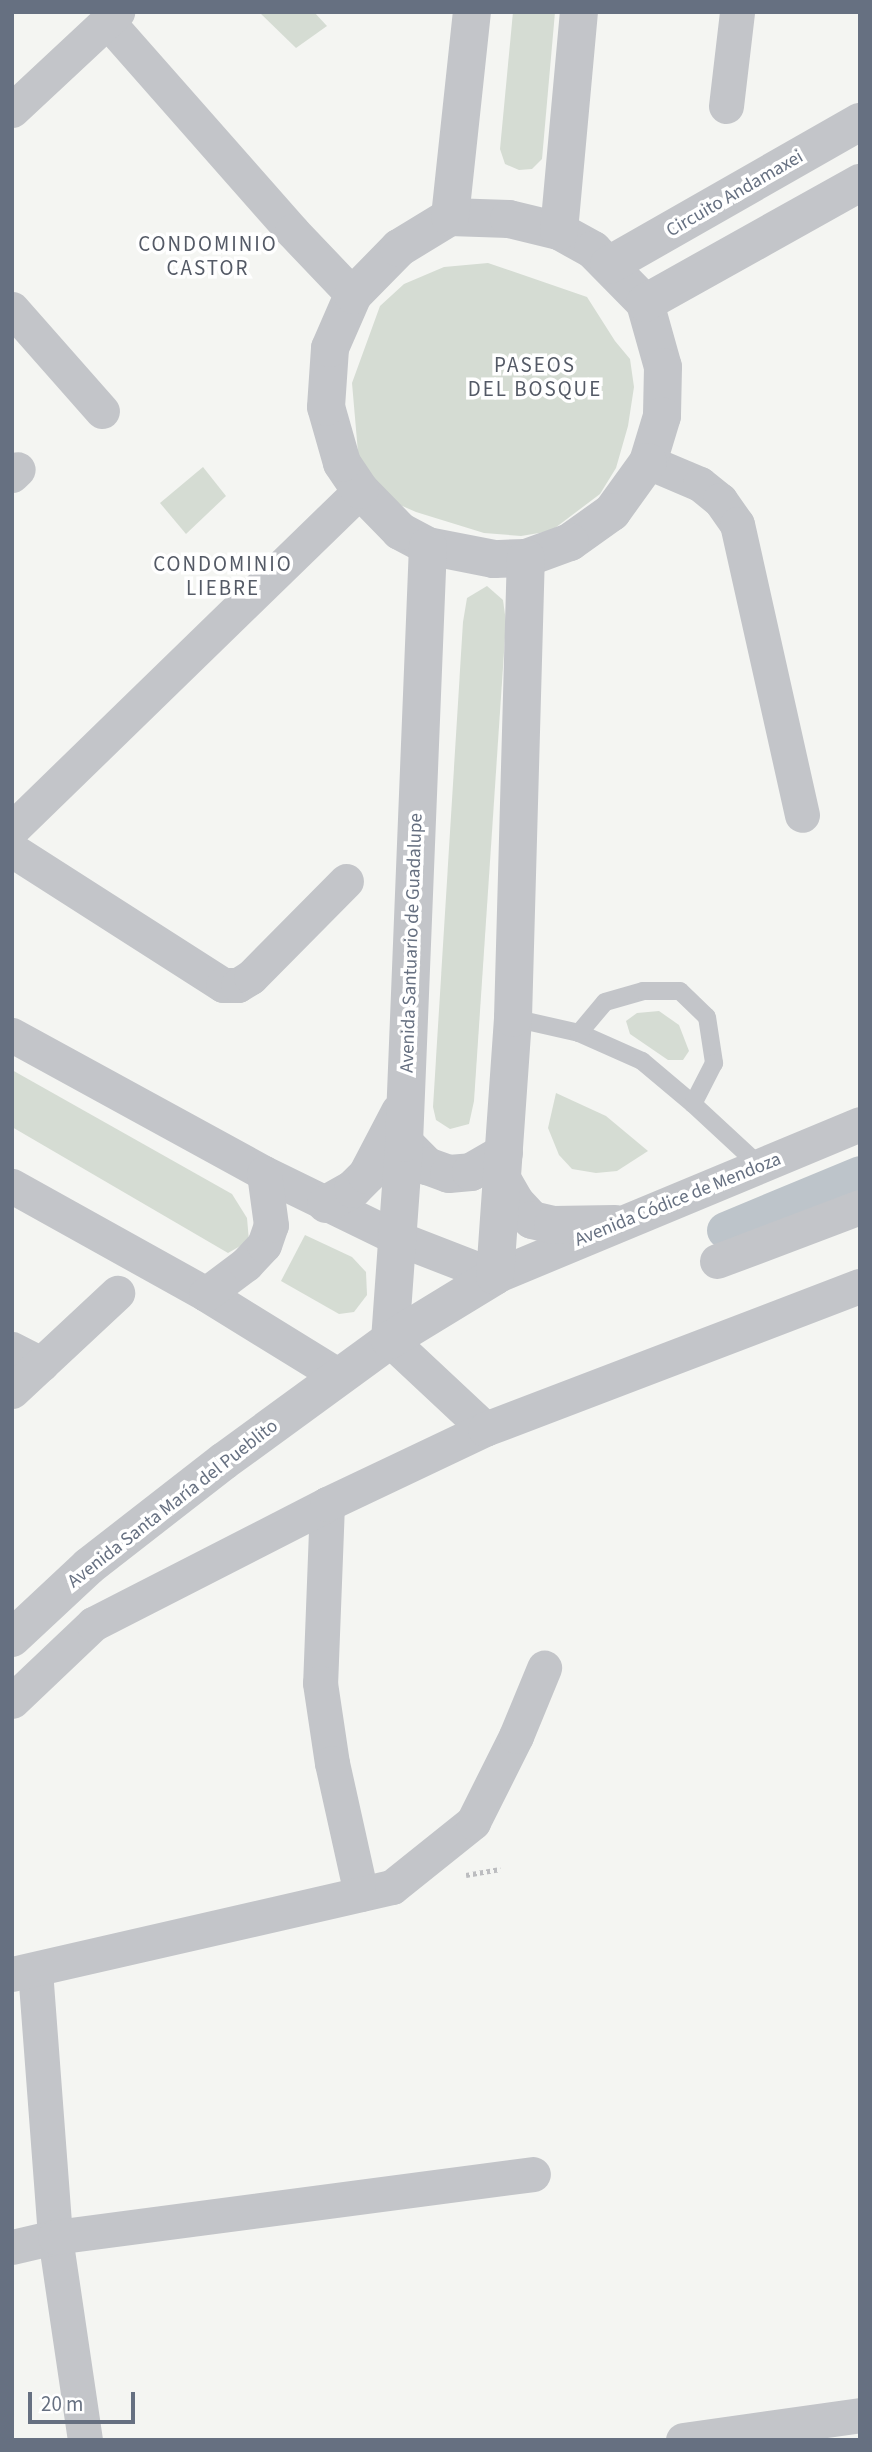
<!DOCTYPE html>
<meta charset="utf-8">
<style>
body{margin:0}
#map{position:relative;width:872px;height:2452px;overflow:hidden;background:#f4f5f2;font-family:"Source Sans 3",sans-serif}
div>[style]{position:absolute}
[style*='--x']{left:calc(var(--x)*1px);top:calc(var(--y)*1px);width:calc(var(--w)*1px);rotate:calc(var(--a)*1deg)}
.green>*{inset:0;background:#d5dcd3}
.canal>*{height:37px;margin:-18.5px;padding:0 18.5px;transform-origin:18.5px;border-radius:18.5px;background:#bdc4ca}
.path>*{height:4.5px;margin-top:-2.25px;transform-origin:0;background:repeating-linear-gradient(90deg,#bcbdc0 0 3.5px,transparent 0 7px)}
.service>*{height:18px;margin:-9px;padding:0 9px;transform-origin:9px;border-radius:9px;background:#c3c5c9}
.minor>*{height:35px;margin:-17.5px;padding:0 17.5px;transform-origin:17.5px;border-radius:17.5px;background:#c3c5c9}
.tertiary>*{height:38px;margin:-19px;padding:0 19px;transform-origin:19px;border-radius:19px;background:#c3c5c9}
span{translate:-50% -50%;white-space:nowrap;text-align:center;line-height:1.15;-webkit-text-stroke:7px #fff;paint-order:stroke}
.street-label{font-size:19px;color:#667081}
.neighbourhood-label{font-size:21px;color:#545a66;letter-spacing:2px}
.frame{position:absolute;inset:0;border:14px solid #667081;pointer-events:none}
.scale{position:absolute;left:28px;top:2392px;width:107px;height:32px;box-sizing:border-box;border:4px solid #667081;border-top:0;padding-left:9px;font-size:21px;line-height:24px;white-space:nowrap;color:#667081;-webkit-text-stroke:5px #fff;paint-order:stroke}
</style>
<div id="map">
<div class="green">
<div style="clip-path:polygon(259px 12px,314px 12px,327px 26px,296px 48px)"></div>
<div style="clip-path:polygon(513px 12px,555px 12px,542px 159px,532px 169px,519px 170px,505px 164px,500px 149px)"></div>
<div style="clip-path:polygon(488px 263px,587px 297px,615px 341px,630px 359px,634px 387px,628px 426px,616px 468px,600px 494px,551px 531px,521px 536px,484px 533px,416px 512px,391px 501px,359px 464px,352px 383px,380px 306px,404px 284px,444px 267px)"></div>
<div style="clip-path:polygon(203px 467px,226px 496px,186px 534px,160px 503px)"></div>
<div style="clip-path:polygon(487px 586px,503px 600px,506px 622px,474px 1101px,469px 1124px,450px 1129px,436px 1120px,433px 1107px,463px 622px,467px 598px)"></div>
<div style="clip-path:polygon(659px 1011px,679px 1025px,689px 1051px,683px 1060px,668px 1060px,630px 1034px,626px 1021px,637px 1013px)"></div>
<div style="clip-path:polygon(12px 1070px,232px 1194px,247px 1218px,249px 1241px,228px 1253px,12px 1127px)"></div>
<div style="clip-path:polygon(556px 1093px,606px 1116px,648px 1151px,617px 1171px,596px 1173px,572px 1169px,559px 1155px,548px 1128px)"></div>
<div style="clip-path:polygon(305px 1235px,352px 1257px,366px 1272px,367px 1295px,354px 1312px,339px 1314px,281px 1281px)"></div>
</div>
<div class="canal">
<div style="--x:725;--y:1230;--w:146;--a:-22.5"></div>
</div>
<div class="path">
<div style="--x:466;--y:1875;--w:35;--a:-10"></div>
</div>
<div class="service">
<div style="--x:513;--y:1018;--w:68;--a:12.8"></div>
<div style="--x:579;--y:1033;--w:69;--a:24"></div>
<div style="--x:642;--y:1061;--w:67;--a:40.1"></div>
<div style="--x:693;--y:1104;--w:93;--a:42.8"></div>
<div style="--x:579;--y:1033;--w:40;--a:-50"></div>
<div style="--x:605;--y:1002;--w:40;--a:-16"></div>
<div style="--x:643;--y:991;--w:37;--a:0"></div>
<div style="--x:680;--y:991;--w:37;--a:44"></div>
<div style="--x:707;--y:1017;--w:47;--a:81.3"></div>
<div style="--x:714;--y:1063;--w:46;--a:117.1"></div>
</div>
<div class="minor">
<div style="--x:107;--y:21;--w:280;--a:48.6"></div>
<div style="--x:292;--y:231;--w:88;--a:46.4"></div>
<div style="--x:726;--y:106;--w:95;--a:-83.3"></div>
<div style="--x:12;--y:110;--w:144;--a:-43"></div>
<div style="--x:12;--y:309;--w:136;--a:48.6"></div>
<div style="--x:648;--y:462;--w:56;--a:22.9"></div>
<div style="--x:700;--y:484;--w:26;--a:39"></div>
<div style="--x:720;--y:500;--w:29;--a:55"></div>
<div style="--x:737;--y:524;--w:298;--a:77.4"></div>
<div style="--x:12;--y:475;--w:8;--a:-45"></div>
<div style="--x:12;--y:829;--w:486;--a:-44.2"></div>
<div style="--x:12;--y:850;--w:250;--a:32.6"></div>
<div style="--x:223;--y:985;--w:15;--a:0"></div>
<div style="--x:238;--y:985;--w:15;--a:-32"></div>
<div style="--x:251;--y:977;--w:135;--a:-45.3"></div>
<div style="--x:12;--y:1035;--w:287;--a:28.7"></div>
<div style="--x:264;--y:1173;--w:148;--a:26"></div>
<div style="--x:397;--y:1238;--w:105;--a:21.2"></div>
<div style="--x:495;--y:1276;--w:395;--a:-22.6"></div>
<div style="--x:12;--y:1186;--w:222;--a:29.1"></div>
<div style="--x:206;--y:1294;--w:156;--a:31.7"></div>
<div style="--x:717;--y:1261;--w:153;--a:-20.7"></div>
<div style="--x:206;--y:1294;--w:50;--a:-36.9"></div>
<div style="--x:246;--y:1264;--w:26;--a:-47"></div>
<div style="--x:264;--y:1245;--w:21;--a:-71"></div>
<div style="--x:271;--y:1225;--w:52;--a:-97.7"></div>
<div style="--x:390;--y:1340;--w:130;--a:43.1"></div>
<div style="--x:12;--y:1349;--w:33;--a:27"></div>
<div style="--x:12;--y:1391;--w:144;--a:-43"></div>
<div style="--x:327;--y:1504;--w:179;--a:92.2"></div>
<div style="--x:320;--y:1683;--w:81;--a:81.5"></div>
<div style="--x:332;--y:1763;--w:134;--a:77.5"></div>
<div style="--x:12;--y:1701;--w:112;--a:-43.5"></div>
<div style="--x:93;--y:1624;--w:263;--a:-27.1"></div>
<div style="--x:327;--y:1504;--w:175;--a:-25.4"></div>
<div style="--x:485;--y:1429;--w:401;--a:-20.9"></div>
<div style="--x:35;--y:1970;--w:268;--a:85.7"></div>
<div style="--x:55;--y:2237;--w:205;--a:81.6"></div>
<div style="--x:12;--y:1974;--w:390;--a:-12.9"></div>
<div style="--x:392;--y:1887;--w:104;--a:-38.7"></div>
<div style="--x:473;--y:1822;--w:96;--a:-63.4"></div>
<div style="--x:516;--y:1736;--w:74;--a:-67.6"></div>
<div style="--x:12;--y:2247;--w:44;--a:-13.1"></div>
<div style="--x:55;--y:2237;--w:482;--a:-7.5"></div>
<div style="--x:683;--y:2440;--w:179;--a:-8"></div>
</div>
<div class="tertiary">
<div style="--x:450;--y:217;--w:59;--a:1.9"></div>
<div style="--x:509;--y:219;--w:51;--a:13.5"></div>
<div style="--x:559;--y:231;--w:39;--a:29"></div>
<div style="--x:593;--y:250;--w:74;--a:45.5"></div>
<div style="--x:645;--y:303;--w:66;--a:74.3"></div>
<div style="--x:663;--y:367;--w:49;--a:91.2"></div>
<div style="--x:662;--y:416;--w:48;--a:106.9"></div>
<div style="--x:648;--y:462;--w:62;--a:125.8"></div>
<div style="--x:612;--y:512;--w:52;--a:144.5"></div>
<div style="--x:570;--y:542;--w:47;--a:160"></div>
<div style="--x:526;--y:558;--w:32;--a:178"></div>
<div style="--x:494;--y:559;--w:67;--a:-168.9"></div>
<div style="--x:428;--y:546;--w:32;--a:-152"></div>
<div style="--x:400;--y:531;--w:57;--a:-134.3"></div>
<div style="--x:360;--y:490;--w:32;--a:-124"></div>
<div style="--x:342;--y:463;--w:58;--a:-105.9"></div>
<div style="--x:326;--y:407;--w:59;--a:-86.1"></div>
<div style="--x:330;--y:348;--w:58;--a:-66.5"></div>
<div style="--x:353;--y:295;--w:66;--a:-45.6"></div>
<div style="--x:399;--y:248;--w:60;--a:-31.3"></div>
<div style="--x:450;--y:217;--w:206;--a:-83.9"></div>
<div style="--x:559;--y:231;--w:220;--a:-84.8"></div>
<div style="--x:609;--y:265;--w:289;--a:-29.7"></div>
<div style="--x:645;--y:303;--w:246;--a:-29.2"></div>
<div style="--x:404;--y:1143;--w:33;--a:45"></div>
<div style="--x:427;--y:1166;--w:23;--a:20"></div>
<div style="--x:449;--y:1174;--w:22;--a:-5"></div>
<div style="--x:471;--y:1172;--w:38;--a:-30"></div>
<div style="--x:502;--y:1179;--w:28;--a:60"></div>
<div style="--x:516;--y:1203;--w:23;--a:47"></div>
<div style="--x:532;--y:1220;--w:22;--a:13"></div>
<div style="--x:553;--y:1225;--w:62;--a:-0.9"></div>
<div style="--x:326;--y:1204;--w:31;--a:-29"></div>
<div style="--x:353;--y:1189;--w:20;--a:-45"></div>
<div style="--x:367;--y:1175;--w:71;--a:-62.4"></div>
<div style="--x:390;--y:1340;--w:197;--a:-85.9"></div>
<div style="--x:404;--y:1143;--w:597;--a:-87.7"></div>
<div style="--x:12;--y:1638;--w:105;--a:-43.1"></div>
<div style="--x:89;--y:1566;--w:171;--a:-37.9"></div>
<div style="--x:224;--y:1461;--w:205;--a:-36.1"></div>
<div style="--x:390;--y:1340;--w:123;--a:-31.4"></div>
<div style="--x:495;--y:1276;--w:259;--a:-86"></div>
<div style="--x:513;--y:1018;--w:460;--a:-88.4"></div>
</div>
<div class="street-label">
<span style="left:735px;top:194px;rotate:-30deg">Circuito Andamaxei</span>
<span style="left:412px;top:943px;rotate:-88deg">Avenida Santuario de Guadalupe</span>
<span style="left:678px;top:1200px;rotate:-22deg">Avenida Códice de Mendoza</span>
<span style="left:173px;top:1504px;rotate:-38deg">Avenida Santa María del Pueblito</span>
</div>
<div class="neighbourhood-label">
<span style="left:208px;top:256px">CONDOMINIO<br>CASTOR</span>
<span style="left:535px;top:377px">PASEOS<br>DEL BOSQUE</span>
<span style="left:223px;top:576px">CONDOMINIO<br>LIEBRE</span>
</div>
<div class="frame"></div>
<div class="scale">20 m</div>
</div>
